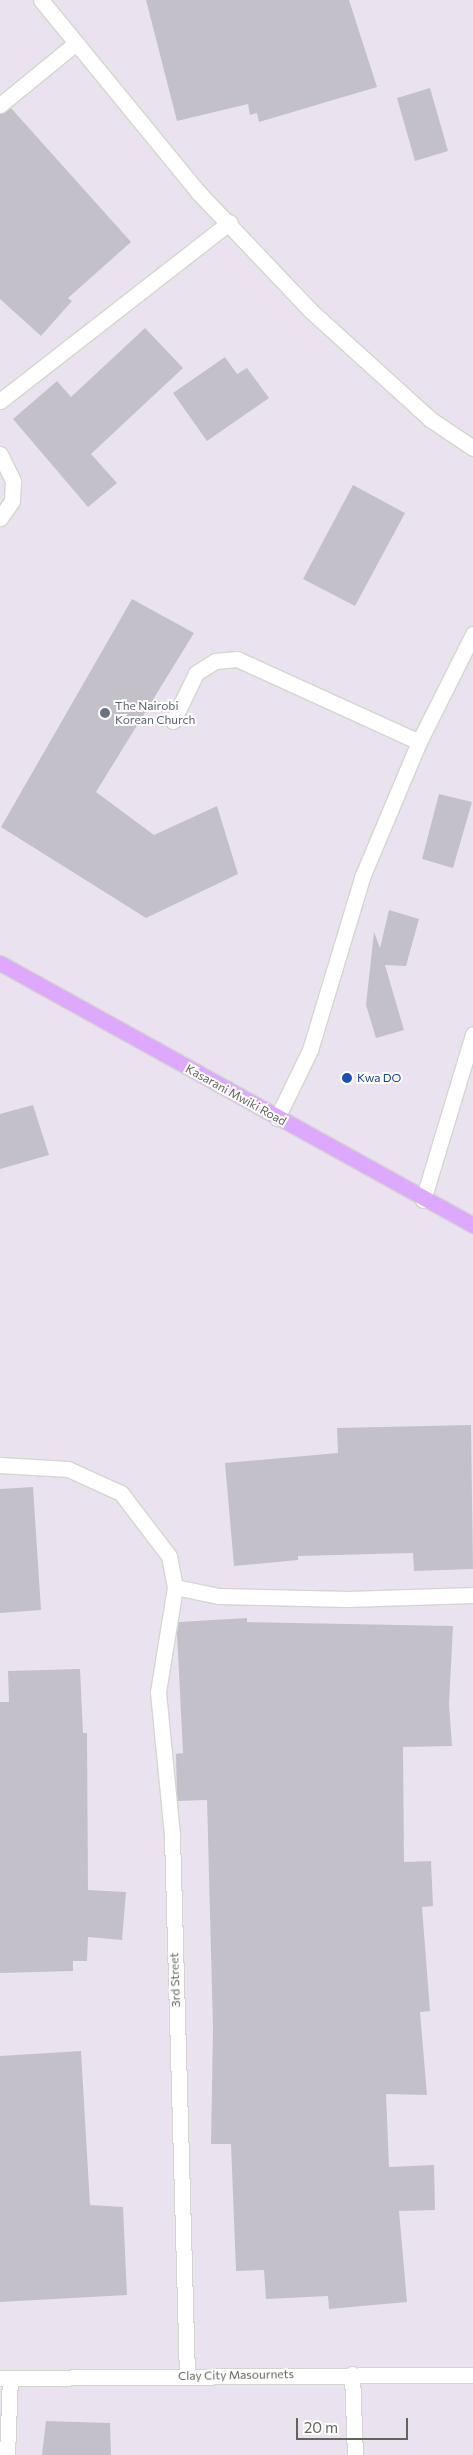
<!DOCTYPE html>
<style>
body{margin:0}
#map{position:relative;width:473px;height:2455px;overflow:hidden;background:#eae3ef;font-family:Commissioner,sans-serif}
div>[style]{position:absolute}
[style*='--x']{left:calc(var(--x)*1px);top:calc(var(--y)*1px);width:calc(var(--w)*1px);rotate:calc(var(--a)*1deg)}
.building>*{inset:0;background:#c4c0ca}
.roads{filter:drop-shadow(1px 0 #d3d6cf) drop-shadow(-1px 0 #d3d6cf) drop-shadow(0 1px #d3d6cf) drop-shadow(0 -1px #d3d6cf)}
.minor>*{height:15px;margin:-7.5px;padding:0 7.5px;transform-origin:7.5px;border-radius:7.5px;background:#fff}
.major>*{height:15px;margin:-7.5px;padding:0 7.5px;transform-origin:7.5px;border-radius:7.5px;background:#dfa8ff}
.dots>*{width:14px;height:14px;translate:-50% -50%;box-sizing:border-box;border:2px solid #fff;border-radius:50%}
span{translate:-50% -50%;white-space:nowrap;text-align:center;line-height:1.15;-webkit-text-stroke:4px #fff;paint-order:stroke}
.worship-label{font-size:12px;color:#5b616d}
.left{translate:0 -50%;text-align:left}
.transit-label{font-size:12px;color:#164399}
.street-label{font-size:12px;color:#62655c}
.scale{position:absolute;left:296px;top:2418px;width:112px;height:22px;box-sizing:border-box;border:2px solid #62655c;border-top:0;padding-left:6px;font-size:15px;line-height:18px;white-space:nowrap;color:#62655c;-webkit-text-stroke:4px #fff;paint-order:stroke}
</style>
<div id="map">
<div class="building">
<div style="clip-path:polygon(146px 0,349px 0,377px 87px,259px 122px,257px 113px,250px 115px,248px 104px,177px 121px)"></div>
<div style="clip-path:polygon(430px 88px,448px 151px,415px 161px,397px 98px)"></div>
<div style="clip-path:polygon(11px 108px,131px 242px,68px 298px,72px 301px,41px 336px,0 299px,0 114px)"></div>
<div style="clip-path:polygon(145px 328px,183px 368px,91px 454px,117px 483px,88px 507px,13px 419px,57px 381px,71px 397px)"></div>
<div style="clip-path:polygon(225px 357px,237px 374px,247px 368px,269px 398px,207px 441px,173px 393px)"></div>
<div style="clip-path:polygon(353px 485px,405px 513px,355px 606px,303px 579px)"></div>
<div style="clip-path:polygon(132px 599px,194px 633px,96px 792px,154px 835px,217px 806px,238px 874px,146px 918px,1px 827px)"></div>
<div style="clip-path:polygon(439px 794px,472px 802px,453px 868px,422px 859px)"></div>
<div style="clip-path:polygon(389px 910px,419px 919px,406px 966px,385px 965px,404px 1030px,376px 1038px,366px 1005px,374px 932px,380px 948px)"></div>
<div style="clip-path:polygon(33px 1105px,49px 1155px,0 1169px,0 1114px)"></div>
<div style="clip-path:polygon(471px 1425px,473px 1569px,414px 1571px,413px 1553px,298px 1556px,298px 1560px,234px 1566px,225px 1463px,338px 1453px,337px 1428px)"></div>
<div style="clip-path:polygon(33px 1487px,41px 1610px,0 1613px,0 1489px)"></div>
<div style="clip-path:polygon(247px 1618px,247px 1622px,453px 1626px,449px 1704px,452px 1746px,403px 1747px,404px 1862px,431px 1861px,433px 1906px,422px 1907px,430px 2011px,420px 2012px,427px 2095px,386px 2094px,389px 2167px,434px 2165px,435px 2210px,399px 2211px,407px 2302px,329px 2309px,328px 2296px,266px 2299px,264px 2270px,236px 2271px,231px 2144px,211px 2144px,213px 2029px,207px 1800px,178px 1801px,177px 1795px,176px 1754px,183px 1753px,177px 1633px,179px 1622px)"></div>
<div style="clip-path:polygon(80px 1669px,83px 1733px,87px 1733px,88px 1890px,126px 1892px,122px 1940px,88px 1937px,87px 1961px,73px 1961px,73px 1971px,0 1973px,0 1702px,9px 1702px,8px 1671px)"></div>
<div style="clip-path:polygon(81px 2051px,90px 2205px,123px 2207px,127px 2295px,0 2302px,0 2056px)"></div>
<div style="clip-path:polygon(46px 2421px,110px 2423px,111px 2455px,42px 2455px)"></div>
</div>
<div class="roads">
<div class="minor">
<div style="--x:41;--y:0;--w:248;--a:50.7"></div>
<div style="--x:198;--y:192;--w:164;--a:46.5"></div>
<div style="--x:311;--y:311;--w:161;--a:42.2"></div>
<div style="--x:430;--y:419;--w:52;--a:34"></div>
<div style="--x:0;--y:105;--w:98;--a:-39.2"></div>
<div style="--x:0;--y:401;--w:291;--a:-37.9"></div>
<div style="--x:0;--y:454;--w:30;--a:64"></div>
<div style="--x:13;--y:481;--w:20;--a:93"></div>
<div style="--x:12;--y:501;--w:21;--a:125"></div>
<div style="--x:173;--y:721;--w:53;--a:-64.4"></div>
<div style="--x:196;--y:673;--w:22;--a:-32"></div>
<div style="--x:215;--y:661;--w:22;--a:-5"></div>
<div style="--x:237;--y:659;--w:200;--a:24.5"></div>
<div style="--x:277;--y:1118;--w:76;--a:-64.1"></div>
<div style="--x:310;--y:1050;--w:183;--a:-73.2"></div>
<div style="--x:363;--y:875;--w:144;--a:-67.2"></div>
<div style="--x:419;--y:742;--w:121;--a:-63.4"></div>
<div style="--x:423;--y:1200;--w:173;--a:-73.2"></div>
<div style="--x:0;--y:1465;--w:68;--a:3.4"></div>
<div style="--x:68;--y:1469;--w:58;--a:24.4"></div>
<div style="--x:121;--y:1493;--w:79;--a:52.7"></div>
<div style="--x:169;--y:1556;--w:32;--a:79"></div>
<div style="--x:175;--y:1587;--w:45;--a:11.6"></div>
<div style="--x:219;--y:1596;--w:129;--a:1.3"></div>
<div style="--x:348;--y:1599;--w:125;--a:-1.8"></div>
<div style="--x:175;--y:1587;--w:106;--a:99.2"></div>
<div style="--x:158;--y:1692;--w:145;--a:84.4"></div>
<div style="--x:172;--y:1836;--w:539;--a:88.41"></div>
<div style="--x:352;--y:2374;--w:81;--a:87.9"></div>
<div style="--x:0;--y:2378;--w:473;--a:-0.4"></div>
<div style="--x:7;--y:2455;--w:77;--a:-87.8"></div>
</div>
<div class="major">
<div style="--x:0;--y:963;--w:541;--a:28.98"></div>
</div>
</div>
<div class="dots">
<div style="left:105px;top:713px;background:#6b7280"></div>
<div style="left:347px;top:1078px;background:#1a4fb4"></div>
</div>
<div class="worship-label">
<span class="left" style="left:115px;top:713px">The Nairobi<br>Korean Church</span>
</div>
<div class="transit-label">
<span class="left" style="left:357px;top:1078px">Kwa DO</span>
</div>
<div class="street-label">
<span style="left:236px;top:1095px;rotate:29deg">Kasarani Mwiki Road</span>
<span style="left:175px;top:1980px;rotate:-92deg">3rd Street</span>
<span style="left:236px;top:2375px;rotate:-1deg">Clay City Masournets</span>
</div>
<div class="scale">20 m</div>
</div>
